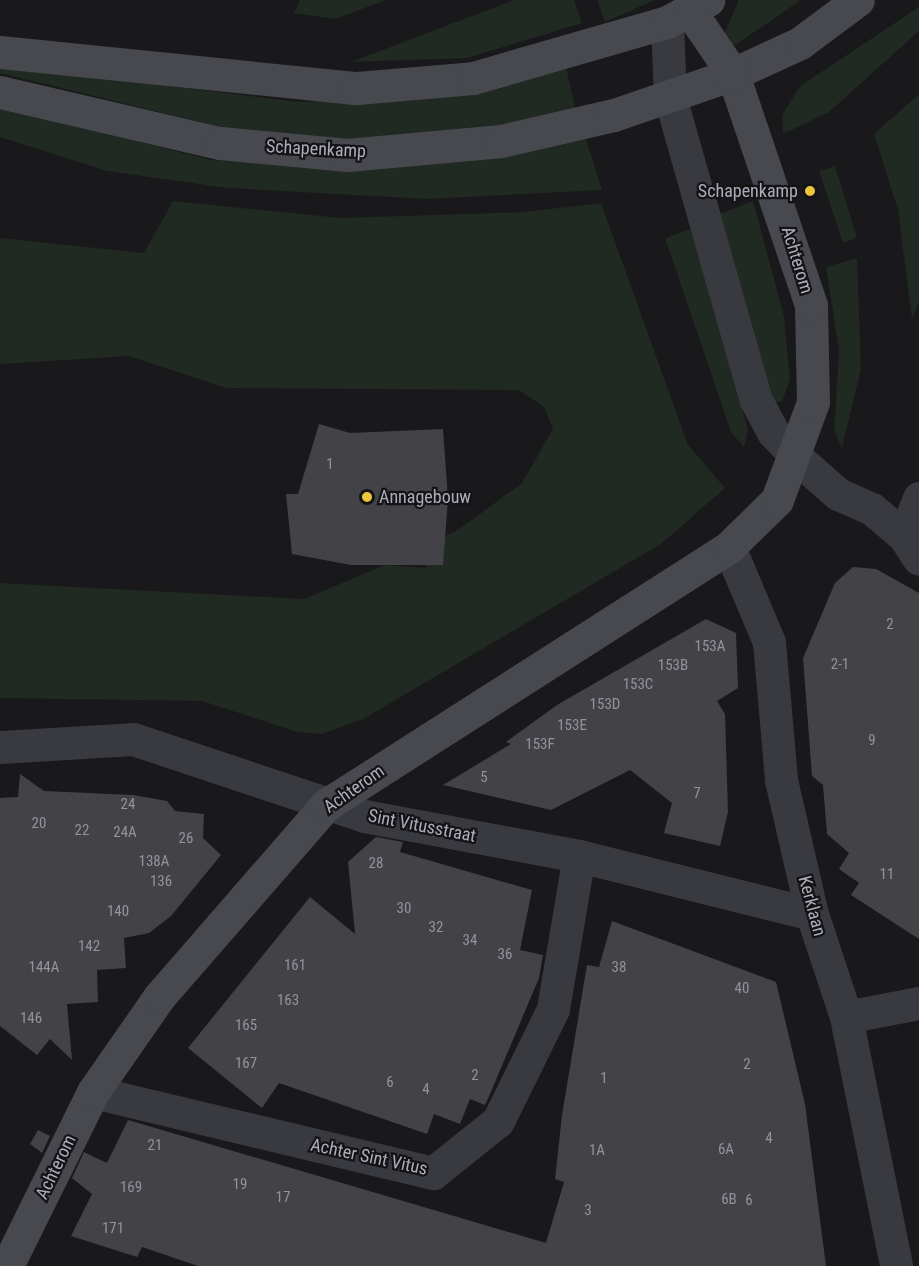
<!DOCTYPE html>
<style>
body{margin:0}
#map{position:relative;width:919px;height:1266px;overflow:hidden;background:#19181a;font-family:"Roboto Condensed",sans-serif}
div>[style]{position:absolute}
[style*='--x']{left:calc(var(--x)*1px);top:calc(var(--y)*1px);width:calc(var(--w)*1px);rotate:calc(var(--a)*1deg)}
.green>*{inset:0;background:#202922}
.building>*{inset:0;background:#434347}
.minor>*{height:33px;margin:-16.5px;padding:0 16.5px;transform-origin:16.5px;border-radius:16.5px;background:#393a3f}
.secondary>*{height:33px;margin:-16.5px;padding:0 16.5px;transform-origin:16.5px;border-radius:16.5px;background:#47494f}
.dots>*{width:16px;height:16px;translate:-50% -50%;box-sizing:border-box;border:3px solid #141316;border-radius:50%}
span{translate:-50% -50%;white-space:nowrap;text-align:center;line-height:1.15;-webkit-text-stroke:4.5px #141316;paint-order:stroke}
.number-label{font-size:15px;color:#91939d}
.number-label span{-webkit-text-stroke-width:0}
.street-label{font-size:18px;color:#abaeba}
.poi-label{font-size:18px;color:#abaeba}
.right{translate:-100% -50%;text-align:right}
.left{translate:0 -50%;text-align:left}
</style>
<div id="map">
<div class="green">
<div style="clip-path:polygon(300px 0,386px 0,335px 19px,294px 13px)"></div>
<div style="clip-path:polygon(514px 0,574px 0,582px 23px,467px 58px,351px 62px)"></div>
<div style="clip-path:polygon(597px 0,655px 0,605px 22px)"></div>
<div style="clip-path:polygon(739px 0,801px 0,734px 46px,725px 32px)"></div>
<div style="clip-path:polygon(919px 7px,919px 31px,829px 112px,783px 134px,782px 115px,800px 86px)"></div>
<div style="clip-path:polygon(0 65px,299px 102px,424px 97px,566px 67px,576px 112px,454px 134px,341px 140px,225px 128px,0 73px)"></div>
<div style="clip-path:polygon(919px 94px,919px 302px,912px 320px,898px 210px,874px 134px)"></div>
<div style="clip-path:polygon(0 106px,211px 160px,344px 166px,585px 136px,602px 190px,427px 199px,228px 188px,107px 171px,0 137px)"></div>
<div style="clip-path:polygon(835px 166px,857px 238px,843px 243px,819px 171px)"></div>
<div style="clip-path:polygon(173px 201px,341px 218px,524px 212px,601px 203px,688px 445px,725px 488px,661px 544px,363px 719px,322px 734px,297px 732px,202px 701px,0 698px,0 583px,304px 599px,385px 565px,426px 568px,427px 545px,458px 530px,522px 483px,553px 429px,544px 407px,519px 390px,226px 388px,129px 356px,0 364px,0 238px,144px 253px)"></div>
<div style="clip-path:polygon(753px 201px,784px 316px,790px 379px,782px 402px,771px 403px,720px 214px)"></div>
<div style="clip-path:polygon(693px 228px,748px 430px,744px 447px,731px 432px,665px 238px)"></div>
<div style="clip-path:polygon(857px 258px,861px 369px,842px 448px,834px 431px,839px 351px,826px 267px)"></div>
</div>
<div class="building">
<div style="clip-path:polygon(319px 424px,350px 433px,443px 429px,448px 499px,443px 565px,351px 565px,292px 554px,286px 494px,298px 494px)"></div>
<div style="clip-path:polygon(853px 567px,876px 569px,919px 593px,919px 939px,851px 895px,859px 883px,839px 869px,849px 853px,827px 834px,823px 785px,812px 776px,803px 658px,835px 583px)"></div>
<div style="clip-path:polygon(706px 619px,736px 633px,738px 688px,717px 701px,725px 714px,728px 812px,720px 846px,664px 833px,672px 803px,630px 770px,551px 810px,443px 785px,511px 744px,506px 742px,557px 705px)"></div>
<div style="clip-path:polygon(20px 774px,44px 791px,133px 795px,167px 801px,175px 811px,204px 814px,203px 838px,221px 855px,171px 916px,149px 933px,124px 938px,126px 968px,97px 970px,98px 1002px,67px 1004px,72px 1060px,50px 1039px,37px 1055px,0 1026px,0 798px,18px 797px)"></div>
<div style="clip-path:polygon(376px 837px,403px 842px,400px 852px,532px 890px,520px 950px,543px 955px,539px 978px,490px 1094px,485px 1105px,470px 1099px,460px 1124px,434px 1114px,427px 1134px,279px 1083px,262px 1108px,188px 1048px,310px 897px,355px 934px,348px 862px)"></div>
<div style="clip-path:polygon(612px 921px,776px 982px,805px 1104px,826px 1266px,198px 1266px,142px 1247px,137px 1257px,71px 1236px,92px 1194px,72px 1178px,84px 1152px,107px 1163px,128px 1120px,546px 1243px,564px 1182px,555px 1179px,562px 1115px,587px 965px,599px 967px)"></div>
<div style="clip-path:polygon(38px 1130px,50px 1136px,42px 1153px,30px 1144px)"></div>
</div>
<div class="minor">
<div style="--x:667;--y:22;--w:75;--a:87.7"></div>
<div style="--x:670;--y:97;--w:315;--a:74.2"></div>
<div style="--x:756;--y:400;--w:36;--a:62"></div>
<div style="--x:773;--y:432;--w:34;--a:47"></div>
<div style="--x:796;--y:457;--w:56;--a:41.4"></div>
<div style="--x:838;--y:494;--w:37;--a:24"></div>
<div style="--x:872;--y:509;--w:42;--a:40.2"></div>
<div style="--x:904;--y:536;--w:27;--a:57"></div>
<div style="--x:904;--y:536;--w:41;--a:-68.5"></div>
<div style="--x:729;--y:547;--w:103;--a:67.2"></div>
<div style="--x:769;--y:642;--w:139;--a:85"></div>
<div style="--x:781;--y:780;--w:138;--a:77"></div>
<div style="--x:812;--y:914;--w:108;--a:71.7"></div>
<div style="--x:846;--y:1017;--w:254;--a:78.6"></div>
<div style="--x:0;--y:747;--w:133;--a:-3.4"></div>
<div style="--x:133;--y:739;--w:243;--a:18.4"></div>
<div style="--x:364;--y:816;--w:219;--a:10.5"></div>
<div style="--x:579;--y:856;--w:240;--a:14"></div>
<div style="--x:846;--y:1017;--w:74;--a:-10.9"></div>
<div style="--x:93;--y:1092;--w:350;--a:13.4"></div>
<div style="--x:433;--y:1173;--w:83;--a:-38.7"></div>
<div style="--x:498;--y:1121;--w:125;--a:-63.8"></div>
<div style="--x:553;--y:1009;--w:155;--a:-80.4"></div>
</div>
<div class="secondary">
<div style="--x:0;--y:52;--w:359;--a:5.8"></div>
<div style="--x:357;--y:88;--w:116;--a:-4.9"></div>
<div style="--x:473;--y:78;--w:202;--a:-16.1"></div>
<div style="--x:667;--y:22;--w:47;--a:-28.2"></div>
<div style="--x:0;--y:92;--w:226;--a:13.1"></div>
<div style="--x:220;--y:143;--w:128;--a:5.4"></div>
<div style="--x:347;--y:155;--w:155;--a:-5.2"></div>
<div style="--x:501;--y:141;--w:116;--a:-13"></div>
<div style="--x:614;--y:115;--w:126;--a:-19"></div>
<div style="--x:733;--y:74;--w:74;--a:-24.8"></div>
<div style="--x:800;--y:43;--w:72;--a:-36.6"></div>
<div style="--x:7;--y:1266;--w:194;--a:-63.7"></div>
<div style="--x:93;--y:1092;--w:116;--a:-55.2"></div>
<div style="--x:159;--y:997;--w:254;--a:-49"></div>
<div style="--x:326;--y:805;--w:479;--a:-32.6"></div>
<div style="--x:729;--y:547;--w:67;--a:-44.4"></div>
<div style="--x:777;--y:500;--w:104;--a:-69.8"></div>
<div style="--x:813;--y:402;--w:97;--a:-91.2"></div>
<div style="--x:811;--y:305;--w:244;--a:-108.7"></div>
<div style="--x:733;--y:74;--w:76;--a:-124.3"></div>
</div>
<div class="dots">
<div style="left:810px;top:191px;background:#eec63d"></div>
<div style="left:367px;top:497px;background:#eec63d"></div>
</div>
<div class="number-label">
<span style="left:330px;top:465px">1</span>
<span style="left:890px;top:625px">2</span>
<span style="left:710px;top:647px">153A</span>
<span style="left:840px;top:665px">2-1</span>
<span style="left:673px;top:666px">153B</span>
<span style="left:638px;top:685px">153C</span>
<span style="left:605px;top:705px">153D</span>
<span style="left:572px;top:726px">153E</span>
<span style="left:872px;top:741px">9</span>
<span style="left:540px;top:745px">153F</span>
<span style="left:484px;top:778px">5</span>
<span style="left:697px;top:794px">7</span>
<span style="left:128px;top:805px">24</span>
<span style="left:39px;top:824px">20</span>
<span style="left:82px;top:831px">22</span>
<span style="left:125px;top:833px">24A</span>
<span style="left:186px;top:839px">26</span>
<span style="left:154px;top:862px">138A</span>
<span style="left:376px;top:864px">28</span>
<span style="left:887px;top:875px">11</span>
<span style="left:161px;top:882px">136</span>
<span style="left:404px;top:909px">30</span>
<span style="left:118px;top:912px">140</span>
<span style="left:436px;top:928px">32</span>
<span style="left:470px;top:941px">34</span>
<span style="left:89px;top:947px">142</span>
<span style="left:505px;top:955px">36</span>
<span style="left:295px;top:966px">161</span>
<span style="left:44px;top:968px">144A</span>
<span style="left:619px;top:968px">38</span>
<span style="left:742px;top:989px">40</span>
<span style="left:288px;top:1001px">163</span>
<span style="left:31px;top:1019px">146</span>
<span style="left:246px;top:1026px">165</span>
<span style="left:246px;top:1064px">167</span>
<span style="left:747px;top:1065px">2</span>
<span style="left:475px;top:1076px">2</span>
<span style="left:604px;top:1079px">1</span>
<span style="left:390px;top:1083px">6</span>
<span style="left:426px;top:1090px">4</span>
<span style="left:769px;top:1139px">4</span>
<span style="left:155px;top:1146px">21</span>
<span style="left:726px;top:1150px">6A</span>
<span style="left:597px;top:1151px">1A</span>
<span style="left:240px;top:1185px">19</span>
<span style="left:131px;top:1188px">169</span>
<span style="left:283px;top:1198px">17</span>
<span style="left:729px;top:1200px">6B</span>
<span style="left:749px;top:1201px">6</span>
<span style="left:588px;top:1211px">3</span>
<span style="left:113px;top:1229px">171</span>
</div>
<div class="street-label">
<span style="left:316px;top:149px;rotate:3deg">Schapenkamp</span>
<span style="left:797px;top:260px;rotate:73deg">Achterom</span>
<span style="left:354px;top:789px;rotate:-35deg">Achterom</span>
<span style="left:422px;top:826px;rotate:11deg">Sint Vitusstraat</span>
<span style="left:812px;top:906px;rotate:75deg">Kerklaan</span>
<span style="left:369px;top:1157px;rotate:12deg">Achter Sint Vitus</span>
<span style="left:56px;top:1167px;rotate:-64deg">Achterom</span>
</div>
<div class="poi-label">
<span class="right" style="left:798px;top:191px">Schapenkamp</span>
<span class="left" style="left:379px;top:497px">Annagebouw</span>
</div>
</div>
